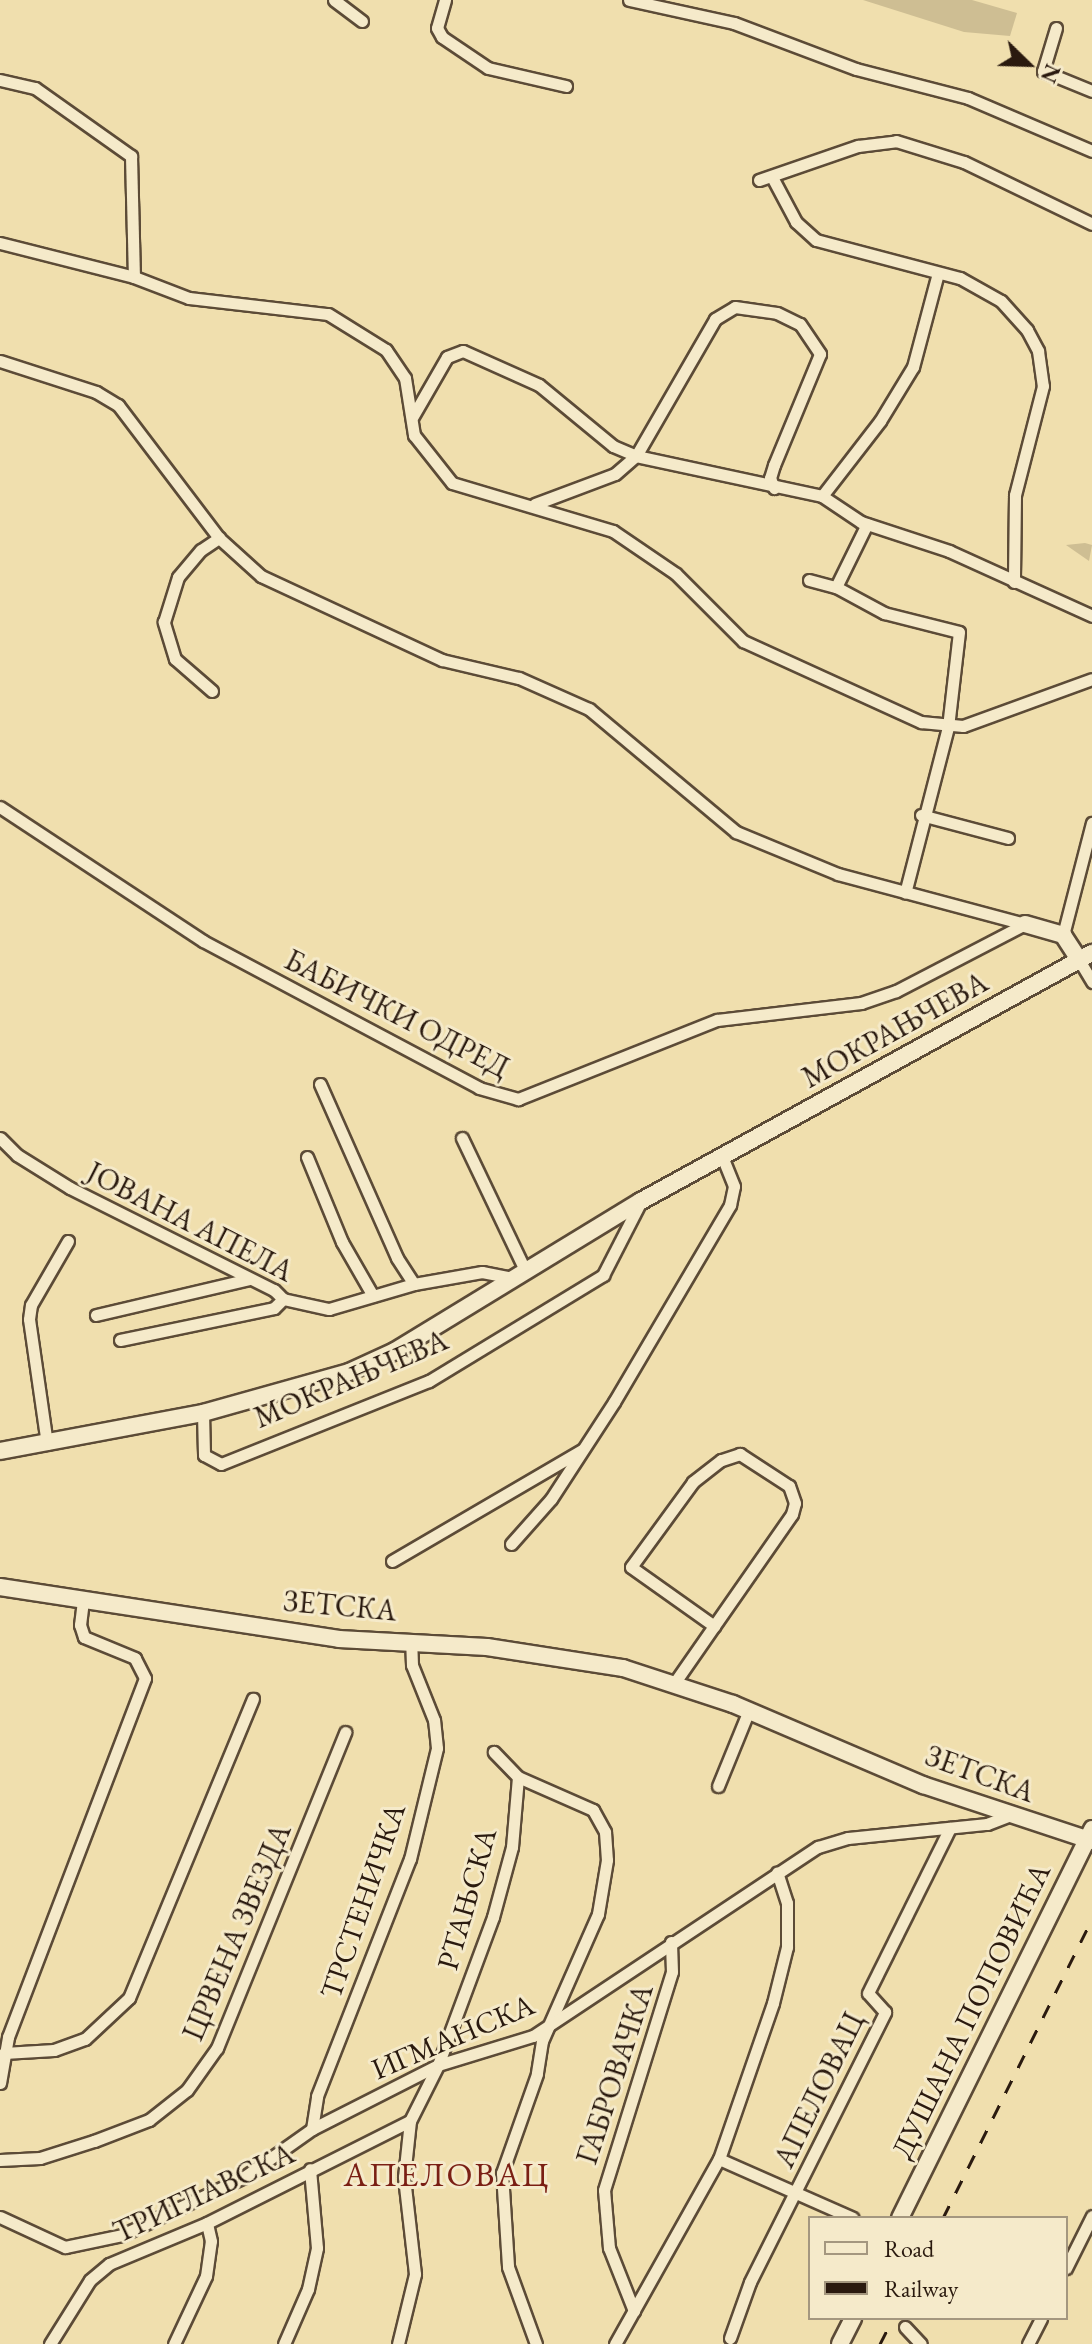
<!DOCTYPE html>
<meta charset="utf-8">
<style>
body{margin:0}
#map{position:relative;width:1092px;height:2344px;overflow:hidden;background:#f0dfae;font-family:"EB Garamond",serif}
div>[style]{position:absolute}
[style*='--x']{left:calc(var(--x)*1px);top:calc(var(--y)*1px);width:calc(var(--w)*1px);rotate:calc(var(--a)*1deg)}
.green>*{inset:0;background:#cebe93}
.roads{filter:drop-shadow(2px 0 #5c4b37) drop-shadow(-2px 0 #5c4b37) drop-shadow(0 2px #5c4b37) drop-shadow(0 -2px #5c4b37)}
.street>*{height:11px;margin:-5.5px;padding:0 5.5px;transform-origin:5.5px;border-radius:5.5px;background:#f5eaca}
.secondary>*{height:16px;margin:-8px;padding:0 8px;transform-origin:8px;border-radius:8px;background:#f5eaca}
.rail>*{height:3px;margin-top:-1.5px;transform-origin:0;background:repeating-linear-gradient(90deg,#2a1a0f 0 14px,transparent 0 28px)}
span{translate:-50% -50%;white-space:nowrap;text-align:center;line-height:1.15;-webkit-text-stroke:6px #f5eaca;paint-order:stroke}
.street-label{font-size:30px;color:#2a1a0f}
.quarter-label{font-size:34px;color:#7a1f14;letter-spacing:2px}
.legend{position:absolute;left:808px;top:2216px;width:260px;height:104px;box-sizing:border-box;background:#f5eaca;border:2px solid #a4977f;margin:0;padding:10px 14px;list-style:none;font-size:24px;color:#2a1a0f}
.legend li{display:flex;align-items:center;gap:16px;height:40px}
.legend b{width:40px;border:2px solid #a4977f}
.north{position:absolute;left:988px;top:24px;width:80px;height:80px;-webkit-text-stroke:6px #f5eaca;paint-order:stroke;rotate:113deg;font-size:22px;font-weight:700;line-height:32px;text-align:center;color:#2a1a0f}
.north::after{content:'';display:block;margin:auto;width:28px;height:36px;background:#2a1a0f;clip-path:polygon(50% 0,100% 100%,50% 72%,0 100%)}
</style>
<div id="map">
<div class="green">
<div style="clip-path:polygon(863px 0,972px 0,1017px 13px,1010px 36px,964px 32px)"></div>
<div style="clip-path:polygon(1085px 543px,1092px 545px,1089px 561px,1066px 545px)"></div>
</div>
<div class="roads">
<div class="street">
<div style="--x:334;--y:0;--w:35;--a:37"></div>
<div style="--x:445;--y:0;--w:29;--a:106"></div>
<div style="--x:437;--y:28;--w:10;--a:61"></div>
<div style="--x:442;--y:37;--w:55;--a:34"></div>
<div style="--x:488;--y:68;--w:80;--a:13"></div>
<div style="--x:629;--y:0;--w:107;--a:12.4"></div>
<div style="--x:734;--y:23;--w:130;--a:20.7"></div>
<div style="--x:856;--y:69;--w:116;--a:14.5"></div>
<div style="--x:968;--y:98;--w:135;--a:23.1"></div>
<div style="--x:1056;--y:28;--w:45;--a:106.8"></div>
<div style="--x:1043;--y:71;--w:53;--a:22.2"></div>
<div style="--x:0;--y:80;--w:36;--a:13"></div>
<div style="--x:35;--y:88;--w:118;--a:35.3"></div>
<div style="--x:131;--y:156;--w:121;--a:88.6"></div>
<div style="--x:772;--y:177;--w:51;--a:61.9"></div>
<div style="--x:796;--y:222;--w:27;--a:42"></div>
<div style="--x:816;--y:240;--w:149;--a:14.8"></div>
<div style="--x:960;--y:278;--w:47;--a:29.3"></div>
<div style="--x:1001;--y:301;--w:39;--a:48"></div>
<div style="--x:1027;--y:330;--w:24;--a:62"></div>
<div style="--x:1038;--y:351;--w:35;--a:82"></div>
<div style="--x:1043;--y:386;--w:113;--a:104.4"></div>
<div style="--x:1015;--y:495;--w:87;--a:90.7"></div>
<div style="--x:759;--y:180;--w:105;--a:-19"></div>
<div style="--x:858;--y:146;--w:38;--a:-7"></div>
<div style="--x:896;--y:141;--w:71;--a:17.2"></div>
<div style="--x:964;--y:162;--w:142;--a:25.8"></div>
<div style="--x:0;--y:243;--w:138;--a:14.2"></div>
<div style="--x:134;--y:277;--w:59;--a:20.9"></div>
<div style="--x:189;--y:298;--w:140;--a:6.6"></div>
<div style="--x:328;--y:314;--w:68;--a:31.8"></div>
<div style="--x:386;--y:350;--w:34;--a:56"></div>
<div style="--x:405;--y:378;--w:58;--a:81"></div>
<div style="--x:414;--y:435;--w:61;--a:51.6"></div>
<div style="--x:452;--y:483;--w:168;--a:16.6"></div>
<div style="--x:613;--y:531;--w:76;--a:34.3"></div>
<div style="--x:676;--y:574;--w:95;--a:45"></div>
<div style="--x:743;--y:641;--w:196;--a:24.5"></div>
<div style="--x:921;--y:722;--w:42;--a:5.4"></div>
<div style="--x:963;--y:726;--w:137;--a:-20"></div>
<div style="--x:0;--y:361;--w:101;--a:17.9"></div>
<div style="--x:96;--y:392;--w:26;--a:31"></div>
<div style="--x:118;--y:405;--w:167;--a:52.8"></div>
<div style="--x:219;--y:538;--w:57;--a:42.1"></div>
<div style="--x:261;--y:576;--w:200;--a:24.9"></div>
<div style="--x:442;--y:660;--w:79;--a:13.2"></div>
<div style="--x:519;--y:678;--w:77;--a:23.9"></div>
<div style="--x:589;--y:709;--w:192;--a:39.9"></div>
<div style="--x:736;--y:832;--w:110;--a:22.4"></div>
<div style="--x:838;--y:874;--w:194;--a:15"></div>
<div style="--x:413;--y:416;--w:68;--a:-60"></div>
<div style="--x:447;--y:357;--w:17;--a:-21"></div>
<div style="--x:463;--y:351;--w:83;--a:24.1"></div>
<div style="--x:539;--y:385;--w:96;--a:39.5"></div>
<div style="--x:613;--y:446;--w:25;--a:23"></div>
<div style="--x:636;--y:456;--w:190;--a:12.1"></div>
<div style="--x:822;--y:496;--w:47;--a:33.7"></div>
<div style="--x:861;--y:522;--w:93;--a:18.2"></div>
<div style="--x:949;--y:551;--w:157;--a:24.4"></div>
<div style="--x:822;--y:496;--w:95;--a:-52.3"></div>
<div style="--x:880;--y:421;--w:63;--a:-58.6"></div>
<div style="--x:913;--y:367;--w:97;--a:-75.1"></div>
<div style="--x:535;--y:504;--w:85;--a:-20.6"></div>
<div style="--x:615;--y:474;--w:28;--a:-41"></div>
<div style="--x:636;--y:456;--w:158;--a:-60"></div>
<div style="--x:715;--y:319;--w:23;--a:-31"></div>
<div style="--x:735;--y:307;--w:42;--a:8.1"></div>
<div style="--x:777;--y:313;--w:25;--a:26"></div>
<div style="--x:800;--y:324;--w:36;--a:56"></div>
<div style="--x:820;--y:354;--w:120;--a:112.5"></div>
<div style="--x:774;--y:465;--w:14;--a:107"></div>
<div style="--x:770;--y:478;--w:11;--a:68"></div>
<div style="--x:809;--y:580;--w:28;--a:15"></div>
<div style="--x:836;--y:587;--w:55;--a:28.4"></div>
<div style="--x:884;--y:613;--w:77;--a:14.2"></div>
<div style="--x:959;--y:632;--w:96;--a:96.6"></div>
<div style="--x:948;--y:727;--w:171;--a:104.5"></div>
<div style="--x:836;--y:587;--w:70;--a:-63.8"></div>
<div style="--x:212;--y:691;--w:49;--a:-139.1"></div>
<div style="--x:175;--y:659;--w:39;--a:-107"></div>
<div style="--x:164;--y:622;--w:47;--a:-72.7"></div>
<div style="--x:178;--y:577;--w:35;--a:-50"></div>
<div style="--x:201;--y:550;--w:22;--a:-34"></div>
<div style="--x:0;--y:807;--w:243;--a:33.4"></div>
<div style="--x:203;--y:941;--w:313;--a:28"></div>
<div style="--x:479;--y:1088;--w:41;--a:15.8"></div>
<div style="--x:518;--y:1099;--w:214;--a:-21.7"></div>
<div style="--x:717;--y:1020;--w:145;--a:-6.7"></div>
<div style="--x:861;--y:1003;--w:37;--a:-19"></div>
<div style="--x:896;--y:991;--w:145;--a:-27.4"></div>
<div style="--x:921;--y:815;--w:90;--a:14.8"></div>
<div style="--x:1063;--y:935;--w:116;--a:-75.5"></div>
<div style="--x:1079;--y:960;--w:26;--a:59"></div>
<div style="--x:320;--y:1084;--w:190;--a:66.1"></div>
<div style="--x:397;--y:1258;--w:31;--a:57"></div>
<div style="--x:0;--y:1138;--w:24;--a:45"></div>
<div style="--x:17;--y:1155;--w:62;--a:31.9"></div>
<div style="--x:70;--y:1188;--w:228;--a:26.6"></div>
<div style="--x:274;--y:1290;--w:13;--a:45"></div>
<div style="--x:283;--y:1299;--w:47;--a:12.3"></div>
<div style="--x:329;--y:1309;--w:89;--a:-16.4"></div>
<div style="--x:414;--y:1284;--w:69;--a:-10"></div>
<div style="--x:482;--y:1272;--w:32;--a:11"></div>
<div style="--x:462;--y:1138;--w:146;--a:64.5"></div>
<div style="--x:307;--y:1157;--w:92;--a:67.6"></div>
<div style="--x:342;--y:1242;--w:62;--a:60.1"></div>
<div style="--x:96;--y:1315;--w:157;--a:-13.2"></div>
<div style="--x:120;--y:1340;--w:157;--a:-11.7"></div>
<div style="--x:274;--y:1308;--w:13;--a:-45"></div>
<div style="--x:203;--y:1413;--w:42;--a:88.6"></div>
<div style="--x:204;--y:1455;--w:19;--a:28"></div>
<div style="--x:221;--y:1464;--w:224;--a:-21.8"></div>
<div style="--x:429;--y:1381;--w:204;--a:-31.3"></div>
<div style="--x:603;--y:1275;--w:83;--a:-62.8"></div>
<div style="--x:47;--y:1444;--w:126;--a:-98.2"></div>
<div style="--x:29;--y:1319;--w:14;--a:-82"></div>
<div style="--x:31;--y:1305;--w:74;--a:-60"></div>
<div style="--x:511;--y:1544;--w:60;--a:-48.4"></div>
<div style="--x:551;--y:1499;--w:116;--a:-57"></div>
<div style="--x:614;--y:1402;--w:229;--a:-59.5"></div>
<div style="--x:730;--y:1205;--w:19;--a:-78"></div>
<div style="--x:734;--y:1186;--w:31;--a:-112"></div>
<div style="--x:392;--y:1561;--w:220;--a:-30.3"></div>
<div style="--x:673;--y:1685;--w:72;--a:-55.2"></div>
<div style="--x:714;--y:1626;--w:136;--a:-55.1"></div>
<div style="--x:792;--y:1514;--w:11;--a:-75"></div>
<div style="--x:795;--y:1503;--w:18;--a:-109"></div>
<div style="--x:789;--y:1486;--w:59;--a:-146.9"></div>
<div style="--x:740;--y:1454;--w:20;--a:162"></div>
<div style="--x:721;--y:1460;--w:36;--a:142"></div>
<div style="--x:693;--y:1482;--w:105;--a:126.1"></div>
<div style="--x:631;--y:1567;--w:102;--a:35.4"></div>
<div style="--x:518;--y:1777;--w:82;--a:23.7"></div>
<div style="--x:593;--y:1810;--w:25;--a:61"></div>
<div style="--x:605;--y:1832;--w:28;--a:86"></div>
<div style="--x:607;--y:1860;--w:55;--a:99.5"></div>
<div style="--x:598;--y:1914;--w:139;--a:113.8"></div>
<div style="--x:542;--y:2041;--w:33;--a:99"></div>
<div style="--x:537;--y:2074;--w:105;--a:109.5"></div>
<div style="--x:502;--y:2173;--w:94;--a:86.3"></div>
<div style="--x:508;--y:2267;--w:82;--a:70"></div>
<div style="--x:718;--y:1786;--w:82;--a:-67.8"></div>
<div style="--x:4;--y:2053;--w:50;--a:-3.4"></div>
<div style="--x:54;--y:2050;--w:33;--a:-20"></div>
<div style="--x:85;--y:2039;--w:60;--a:-43"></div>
<div style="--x:129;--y:1998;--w:324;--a:-67.5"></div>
<div style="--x:0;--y:2083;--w:47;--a:-80.1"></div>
<div style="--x:8;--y:2037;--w:384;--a:-69.1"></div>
<div style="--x:145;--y:1678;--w:22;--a:-117"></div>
<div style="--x:135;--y:1658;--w:55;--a:-157.6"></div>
<div style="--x:84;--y:1637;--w:13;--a:-108"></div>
<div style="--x:80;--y:1625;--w:25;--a:-83"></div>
<div style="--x:312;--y:2129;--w:33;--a:-81"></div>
<div style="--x:317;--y:2096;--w:255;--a:-68.6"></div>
<div style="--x:410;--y:1859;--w:114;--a:-76.3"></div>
<div style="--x:437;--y:1748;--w:28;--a:-96"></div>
<div style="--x:434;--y:1720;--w:59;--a:-111.8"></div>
<div style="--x:412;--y:1665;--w:24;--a:-92"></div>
<div style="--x:719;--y:2159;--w:146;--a:23.8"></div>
<div style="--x:0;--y:2160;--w:40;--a:-2.9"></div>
<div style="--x:40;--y:2158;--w:57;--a:-17.5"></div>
<div style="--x:94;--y:2141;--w:59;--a:-20.9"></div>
<div style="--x:149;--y:2120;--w:48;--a:-38.3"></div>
<div style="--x:187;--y:2090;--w:52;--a:-54.5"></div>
<div style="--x:217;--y:2048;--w:341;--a:-67.9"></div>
<div style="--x:0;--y:2217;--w:72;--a:24.8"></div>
<div style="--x:65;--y:2247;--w:58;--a:-11.9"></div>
<div style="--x:122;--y:2235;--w:135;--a:-25.4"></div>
<div style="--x:244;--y:2177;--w:83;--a:-35.2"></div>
<div style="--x:312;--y:2129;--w:141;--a:-26.9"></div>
<div style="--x:438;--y:2065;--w:99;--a:-17"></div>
<div style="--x:533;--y:2036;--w:342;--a:-33.6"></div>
<div style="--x:818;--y:1847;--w:31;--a:-17"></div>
<div style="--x:848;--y:1838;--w:140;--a:-5.8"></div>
<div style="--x:987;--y:1824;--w:25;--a:-21"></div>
<div style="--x:1066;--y:2268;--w:58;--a:-63.4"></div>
<div style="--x:634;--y:2311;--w:68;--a:-111.6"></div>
<div style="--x:609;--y:2248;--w:58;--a:-94.9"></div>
<div style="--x:604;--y:2190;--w:228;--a:-72.7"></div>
<div style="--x:672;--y:1972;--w:30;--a:-92"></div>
<div style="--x:905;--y:2327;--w:23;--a:47"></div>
<div style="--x:730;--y:2338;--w:59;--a:-70.3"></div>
<div style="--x:750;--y:2282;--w:302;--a:-63.4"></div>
<div style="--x:885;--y:2012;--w:25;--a:-132"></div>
<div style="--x:868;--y:1993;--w:184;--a:-63.6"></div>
<div style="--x:50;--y:2344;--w:75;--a:-58"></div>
<div style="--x:90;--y:2280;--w:25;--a:-40"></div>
<div style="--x:109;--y:2264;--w:106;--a:-22.7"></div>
<div style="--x:207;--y:2223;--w:227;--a:-26.7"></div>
<div style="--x:174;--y:2344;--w:75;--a:-64.8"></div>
<div style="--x:206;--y:2276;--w:35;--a:-82"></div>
<div style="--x:211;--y:2241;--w:18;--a:-103"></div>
<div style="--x:284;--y:2344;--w:60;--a:-66.4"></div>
<div style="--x:308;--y:2289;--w:42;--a:-77.6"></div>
<div style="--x:317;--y:2248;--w:79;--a:-95.1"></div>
<div style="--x:398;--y:2344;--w:72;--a:-76.3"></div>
<div style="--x:415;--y:2274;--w:98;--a:-96.5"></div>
<div style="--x:404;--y:2177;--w:56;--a:-83.9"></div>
<div style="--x:410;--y:2121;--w:63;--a:-63.4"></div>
<div style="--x:438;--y:2065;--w:158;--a:-69.6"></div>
<div style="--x:493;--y:1917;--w:73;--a:-74.8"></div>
<div style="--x:512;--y:1847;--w:70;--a:-85.1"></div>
<div style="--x:518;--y:1777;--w:35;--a:-134"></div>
<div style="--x:615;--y:2344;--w:212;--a:-60.7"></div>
<div style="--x:719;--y:2159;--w:165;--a:-70.9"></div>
<div style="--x:773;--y:2003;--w:58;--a:-76"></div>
<div style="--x:787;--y:1947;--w:44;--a:-90"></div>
<div style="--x:787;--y:1903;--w:32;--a:-108"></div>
<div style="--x:1028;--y:2344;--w:29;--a:-63"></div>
</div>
<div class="secondary">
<div style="--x:1025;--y:924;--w:40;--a:16"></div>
<div style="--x:1063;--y:935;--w:30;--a:57"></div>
<div style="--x:0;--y:1451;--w:207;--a:-10.6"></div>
<div style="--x:203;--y:1413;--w:152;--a:-15.7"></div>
<div style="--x:349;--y:1372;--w:51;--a:-24.5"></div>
<div style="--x:395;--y:1351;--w:288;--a:-31.4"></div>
<div style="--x:641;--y:1201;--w:515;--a:-28.81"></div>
<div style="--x:0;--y:1587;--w:343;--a:8.7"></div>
<div style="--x:339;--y:1639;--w:148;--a:3.1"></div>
<div style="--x:487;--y:1647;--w:138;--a:8.8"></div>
<div style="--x:623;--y:1668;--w:116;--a:18.1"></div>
<div style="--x:733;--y:1704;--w:207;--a:23.1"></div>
<div style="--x:923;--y:1785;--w:178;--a:18.3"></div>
<div style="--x:900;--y:2218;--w:434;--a:-63.7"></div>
<div style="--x:840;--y:2344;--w:29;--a:-63"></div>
</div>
</div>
<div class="rail">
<div style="--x:943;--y:2218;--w:334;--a:-63.5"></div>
<div style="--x:880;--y:2344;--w:29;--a:-63"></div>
</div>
<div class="street-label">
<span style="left:397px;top:1014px;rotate:27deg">БАБИЧКИ ОДРЕД</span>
<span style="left:895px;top:1030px;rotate:-29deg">МОКРАЊЧЕВА</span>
<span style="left:190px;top:1222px;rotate:27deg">ЈОВАНА АПЕЛА</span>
<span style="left:351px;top:1379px;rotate:-23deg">МОКРАЊЧЕВА</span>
<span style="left:340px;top:1606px;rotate:5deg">ЗЕТСКА</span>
<span style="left:980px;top:1774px;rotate:20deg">ЗЕТСКА</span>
<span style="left:467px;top:1899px;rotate:-74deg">РТАЊСКА</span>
<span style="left:363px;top:1901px;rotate:-71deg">ТРСТЕНИЧКА</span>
<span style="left:237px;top:1932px;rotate:-67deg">ЦРВЕНА ЗВЕЗДА</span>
<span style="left:971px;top:2011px;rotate:-64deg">ДУШАНА ПОПОВИЋА</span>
<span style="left:453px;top:2037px;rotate:-23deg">ИГМАНСКА</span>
<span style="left:615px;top:2074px;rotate:-72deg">ГАБРОВАЧКА</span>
<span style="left:819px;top:2090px;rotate:-64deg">АПЕЛОВАЦ</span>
<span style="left:204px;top:2193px;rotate:-25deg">ТРИГЛАВСКА</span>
</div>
<div class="quarter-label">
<span style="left:447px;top:2175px">АПЕЛОВАЦ</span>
</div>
<ul class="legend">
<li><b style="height:10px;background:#f5eaca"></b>Road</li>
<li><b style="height:10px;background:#2a1a0f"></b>Railway</li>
</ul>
<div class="north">N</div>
</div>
